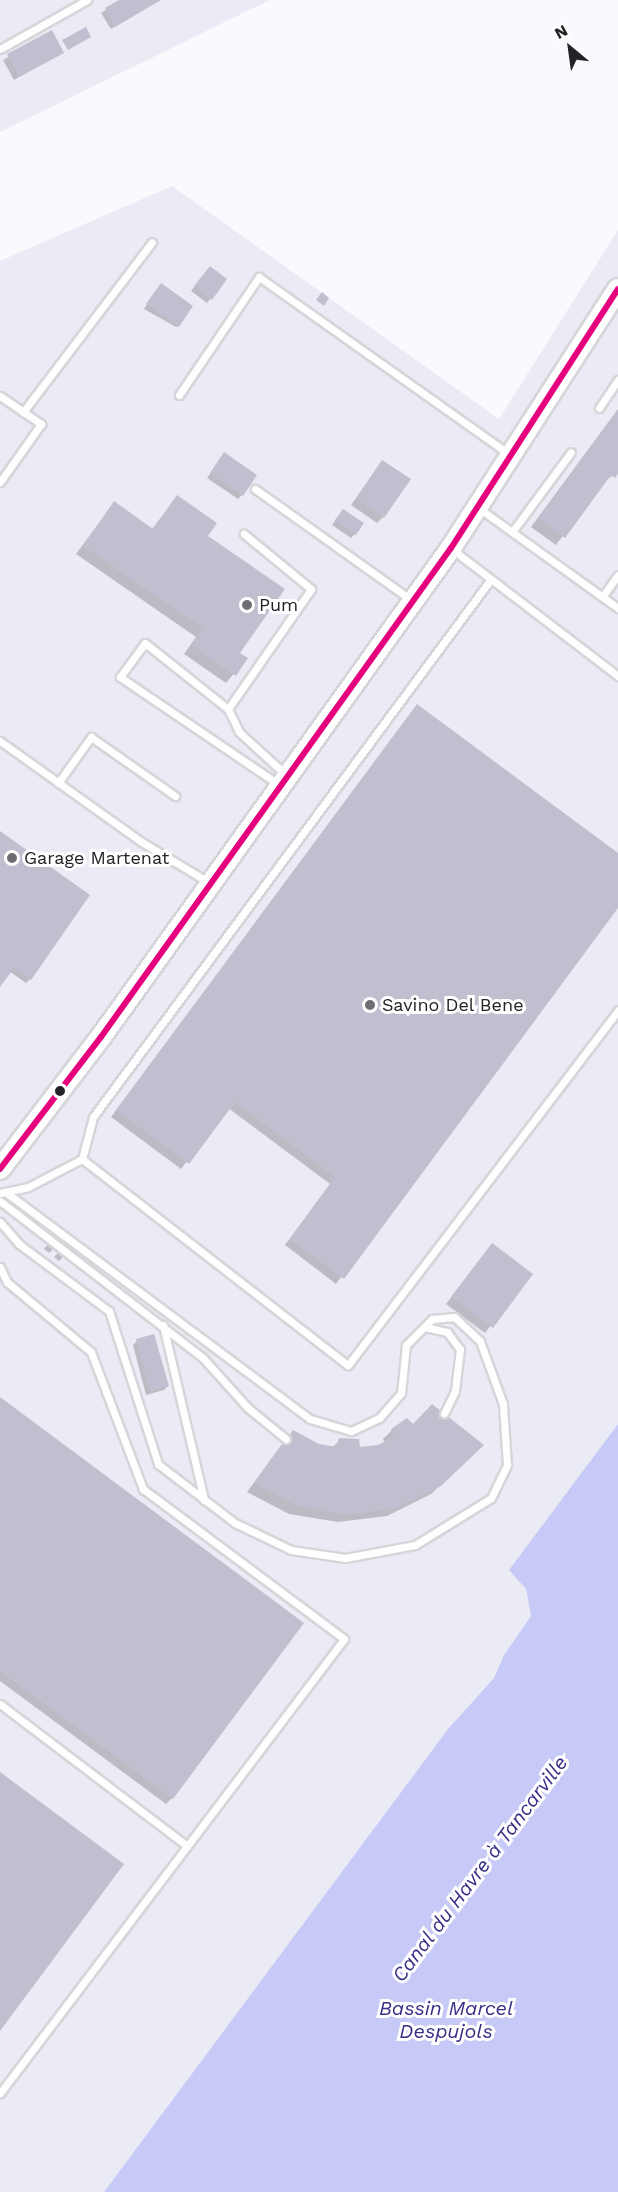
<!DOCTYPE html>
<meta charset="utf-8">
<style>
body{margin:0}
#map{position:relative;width:618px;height:2192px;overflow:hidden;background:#fafafe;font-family:"Work Sans",sans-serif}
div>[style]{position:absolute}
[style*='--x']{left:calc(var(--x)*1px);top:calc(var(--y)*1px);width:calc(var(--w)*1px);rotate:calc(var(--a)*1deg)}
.built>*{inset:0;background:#eaebf4}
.water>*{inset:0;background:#c7c9f7}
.shadow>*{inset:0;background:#0003}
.building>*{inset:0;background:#bfbfcf}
.roads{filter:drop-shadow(2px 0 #d6d6da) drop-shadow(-2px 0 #d6d6da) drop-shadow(0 2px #d6d6da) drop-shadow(0 -2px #d6d6da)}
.lane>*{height:7px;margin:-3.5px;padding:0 3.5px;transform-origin:3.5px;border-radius:3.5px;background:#fefeff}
.secondary>*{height:20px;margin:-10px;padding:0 10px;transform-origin:10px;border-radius:10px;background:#fefeff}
.bus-1>*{height:6px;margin:-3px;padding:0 3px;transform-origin:3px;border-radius:3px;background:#e5007d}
.dots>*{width:16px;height:16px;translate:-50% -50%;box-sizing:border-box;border:3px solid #fff;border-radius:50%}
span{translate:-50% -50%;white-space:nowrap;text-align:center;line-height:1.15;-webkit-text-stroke:6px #fff;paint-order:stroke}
.poi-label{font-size:18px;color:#222227}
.left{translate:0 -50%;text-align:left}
.water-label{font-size:20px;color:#372e86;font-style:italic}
.north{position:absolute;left:540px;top:18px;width:60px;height:60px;-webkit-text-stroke:4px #fff;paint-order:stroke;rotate:331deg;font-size:16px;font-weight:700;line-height:24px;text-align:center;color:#222227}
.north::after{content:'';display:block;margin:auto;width:21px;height:27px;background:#222227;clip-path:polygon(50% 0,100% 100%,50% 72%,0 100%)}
</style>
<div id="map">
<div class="built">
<div style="clip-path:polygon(0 0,270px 0,0 132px)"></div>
<div style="clip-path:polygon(172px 186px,499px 419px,618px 230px,618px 1424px,510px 1570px,526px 1589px,531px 1616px,504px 1655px,494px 1678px,448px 1729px,104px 2192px,0 2192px,0 261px)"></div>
</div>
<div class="water">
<div style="clip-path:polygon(618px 1424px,618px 2192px,104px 2192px,448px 1729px,494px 1678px,504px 1655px,531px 1616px,526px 1589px,509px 1570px)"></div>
</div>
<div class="shadow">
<div style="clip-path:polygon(122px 0,159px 0,111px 29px,101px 13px)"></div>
<div style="clip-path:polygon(52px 32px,63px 52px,14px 80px,3px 60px)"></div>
<div style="clip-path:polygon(206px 272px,225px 280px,207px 303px,191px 291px)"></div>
<div style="clip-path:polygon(157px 289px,178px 326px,176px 327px,144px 309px)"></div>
<div style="clip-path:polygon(618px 409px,618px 471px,603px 483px,556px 545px,531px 527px)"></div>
<div style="clip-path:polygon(221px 458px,242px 495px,238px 499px,207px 478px)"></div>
<div style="clip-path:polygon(383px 461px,383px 517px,377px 523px,351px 505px)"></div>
<div style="clip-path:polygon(177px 497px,206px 536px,238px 654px,246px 659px,226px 683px,184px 654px,196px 637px,76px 554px,114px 503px,152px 529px)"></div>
<div style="clip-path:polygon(343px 510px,355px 534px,351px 538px,332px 525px)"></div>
<div style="clip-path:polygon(417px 706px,618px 854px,618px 906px,336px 1284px,285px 1245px,330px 1184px,228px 1108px,181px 1169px,111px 1117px)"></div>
<div style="clip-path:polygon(0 833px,30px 979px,26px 983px,9px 971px,0 984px)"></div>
<div style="clip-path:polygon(48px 1244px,53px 1249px,49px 1253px,44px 1249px)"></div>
<div style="clip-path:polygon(492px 1245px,531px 1274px,485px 1333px,446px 1304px)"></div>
<div style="clip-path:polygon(58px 1253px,63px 1257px,59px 1261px,54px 1257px)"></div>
<div style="clip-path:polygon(137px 1341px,168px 1386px,164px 1390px,146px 1395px,133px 1345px)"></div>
<div style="clip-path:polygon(0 1399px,172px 1798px,166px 1804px,0 1681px)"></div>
<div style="clip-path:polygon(413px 1426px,482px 1445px,431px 1494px,387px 1516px,338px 1522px,289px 1514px,247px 1492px,285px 1440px,332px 1448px,340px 1440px,359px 1449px,378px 1447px,385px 1443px,383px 1439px,392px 1430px)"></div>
</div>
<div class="building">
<div style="clip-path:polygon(119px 0,161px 0,115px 27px,105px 8px)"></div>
<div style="clip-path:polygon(86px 27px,91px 37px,68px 50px,62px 40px)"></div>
<div style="clip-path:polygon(52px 30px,64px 53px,19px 77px,7px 54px)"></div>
<div style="clip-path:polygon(210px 266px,227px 279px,212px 300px,194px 286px)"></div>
<div style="clip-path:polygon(161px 283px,193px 306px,179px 327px,146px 304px)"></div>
<div style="clip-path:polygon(322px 292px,329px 298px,324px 306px,316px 300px)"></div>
<div style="clip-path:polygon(618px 410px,618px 474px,615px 478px,611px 475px,565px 538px,538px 518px)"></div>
<div style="clip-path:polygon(224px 452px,257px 475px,243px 496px,210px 473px)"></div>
<div style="clip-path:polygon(382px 460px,411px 479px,384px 518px,356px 498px)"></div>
<div style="clip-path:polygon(177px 495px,217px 523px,208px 536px,285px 589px,240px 653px,248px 658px,236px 676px,191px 645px,203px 628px,83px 546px,114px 501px,153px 529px)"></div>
<div style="clip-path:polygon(343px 509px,364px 523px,356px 535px,335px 520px)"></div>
<div style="clip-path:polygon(417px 704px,618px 853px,618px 908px,344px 1279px,290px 1239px,335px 1177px,235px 1102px,189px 1164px,116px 1110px)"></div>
<div style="clip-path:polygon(0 831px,90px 895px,31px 980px,14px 968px,0 987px)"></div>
<div style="clip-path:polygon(492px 1243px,533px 1274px,493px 1328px,451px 1297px)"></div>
<div style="clip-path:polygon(154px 1334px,169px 1386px,150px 1392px,136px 1339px)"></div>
<div style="clip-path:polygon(0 1397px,304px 1623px,173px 1799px,0 1671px)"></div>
<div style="clip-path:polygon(432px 1404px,484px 1445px,441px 1486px,396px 1508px,347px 1515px,298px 1506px,254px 1483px,293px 1430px,319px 1444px,337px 1447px,339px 1438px,359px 1439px,360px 1447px,378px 1445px,394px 1437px,391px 1429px,407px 1418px,413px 1424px)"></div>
<div style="clip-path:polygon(0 1772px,124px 1864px,0 2031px)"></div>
</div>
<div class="roads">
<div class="lane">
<div style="--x:0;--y:49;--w:100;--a:-29.4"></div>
<div style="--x:179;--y:395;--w:143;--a:-55.9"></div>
<div style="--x:259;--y:277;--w:306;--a:35.3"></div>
<div style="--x:0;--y:396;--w:50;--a:34.3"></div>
<div style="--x:41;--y:424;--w:71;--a:125.3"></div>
<div style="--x:599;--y:408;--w:34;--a:-56"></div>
<div style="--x:23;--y:412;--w:213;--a:-52.8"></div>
<div style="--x:255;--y:489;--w:191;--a:35.4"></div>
<div style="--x:480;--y:509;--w:170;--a:35.7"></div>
<div style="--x:512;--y:532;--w:99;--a:-53.6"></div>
<div style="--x:453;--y:550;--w:208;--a:37.4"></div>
<div style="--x:602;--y:597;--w:27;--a:-54"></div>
<div style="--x:228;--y:709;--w:146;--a:-55.3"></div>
<div style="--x:311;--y:589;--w:87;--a:-140.6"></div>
<div style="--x:0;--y:741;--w:172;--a:35.5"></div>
<div style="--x:140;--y:841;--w:82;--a:31"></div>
<div style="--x:58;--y:783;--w:57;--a:-54.3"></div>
<div style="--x:91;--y:737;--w:103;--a:35.1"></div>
<div style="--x:278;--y:784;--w:191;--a:-145.9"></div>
<div style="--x:120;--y:677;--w:42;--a:-53.7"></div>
<div style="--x:145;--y:643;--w:106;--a:38.5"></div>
<div style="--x:228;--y:709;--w:25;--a:64"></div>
<div style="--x:239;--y:732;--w:65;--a:42.5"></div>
<div style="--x:82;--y:1159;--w:43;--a:-75.3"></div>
<div style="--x:93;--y:1117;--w:669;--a:-53.51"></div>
<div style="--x:0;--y:1193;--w:29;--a:-12"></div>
<div style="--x:28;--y:1187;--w:61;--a:-27.4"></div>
<div style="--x:82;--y:1159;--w:336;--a:37.8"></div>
<div style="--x:348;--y:1365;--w:446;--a:-52.7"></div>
<div style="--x:0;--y:1201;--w:257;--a:37.7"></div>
<div style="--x:203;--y:1358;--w:67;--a:48"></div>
<div style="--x:248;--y:1408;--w:49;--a:39.2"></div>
<div style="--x:0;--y:1222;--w:29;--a:49"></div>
<div style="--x:19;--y:1244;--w:112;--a:36.7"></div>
<div style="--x:109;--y:1311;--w:161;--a:72.2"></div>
<div style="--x:158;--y:1464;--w:97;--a:37.5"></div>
<div style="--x:235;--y:1523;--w:62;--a:25.7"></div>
<div style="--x:291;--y:1550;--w:55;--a:8.4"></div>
<div style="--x:345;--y:1558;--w:71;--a:-10.5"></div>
<div style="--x:415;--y:1545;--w:89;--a:-31.7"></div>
<div style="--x:491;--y:1498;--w:37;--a:-64"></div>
<div style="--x:507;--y:1465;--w:61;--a:-93.8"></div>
<div style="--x:503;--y:1404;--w:67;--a:-110.1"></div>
<div style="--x:480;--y:1341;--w:35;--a:-137"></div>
<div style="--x:454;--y:1317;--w:22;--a:175"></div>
<div style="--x:432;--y:1319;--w:37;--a:135"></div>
<div style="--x:406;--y:1345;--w:48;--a:95.9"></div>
<div style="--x:401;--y:1393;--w:33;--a:131"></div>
<div style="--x:379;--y:1418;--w:31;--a:155"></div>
<div style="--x:351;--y:1431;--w:43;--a:-163.7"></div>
<div style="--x:310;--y:1419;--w:380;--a:-143.3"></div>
<div style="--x:0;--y:1267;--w:17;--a:65"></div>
<div style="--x:7;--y:1282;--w:109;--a:39.8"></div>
<div style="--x:91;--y:1352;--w:147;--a:69.2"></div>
<div style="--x:143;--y:1489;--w:251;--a:36.7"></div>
<div style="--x:344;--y:1639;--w:570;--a:127.15"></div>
<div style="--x:163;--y:1325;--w:180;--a:76.8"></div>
<div style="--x:425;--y:1327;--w:23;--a:13"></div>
<div style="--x:447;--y:1332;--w:21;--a:53"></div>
<div style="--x:460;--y:1349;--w:42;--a:96.8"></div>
<div style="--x:455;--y:1391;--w:25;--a:116"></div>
<div style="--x:0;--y:1704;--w:235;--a:37.2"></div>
</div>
<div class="secondary">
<div style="--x:0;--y:1169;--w:166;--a:-52.6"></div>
<div style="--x:101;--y:1037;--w:601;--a:-54.41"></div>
<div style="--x:451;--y:548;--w:308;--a:-57.2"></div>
</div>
</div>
<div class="bus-1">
<div style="--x:0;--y:1169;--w:166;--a:-52.6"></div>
<div style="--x:101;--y:1037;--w:601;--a:-54.41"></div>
<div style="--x:451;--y:548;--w:308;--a:-57.2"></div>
</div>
<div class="dots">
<div style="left:247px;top:605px;background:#6e6e72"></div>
<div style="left:12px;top:858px;background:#6e6e72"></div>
<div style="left:370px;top:1005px;background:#6e6e72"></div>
<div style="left:60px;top:1091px;background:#222227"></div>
</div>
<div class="poi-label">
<span class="left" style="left:259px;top:605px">Pum</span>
<span class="left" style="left:24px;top:858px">Garage Martenat</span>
<span class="left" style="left:382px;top:1005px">Savino Del Bene</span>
</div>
<div class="water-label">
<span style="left:480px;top:1869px;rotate:-53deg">Canal du Havre à Tancarville</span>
<span style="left:446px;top:2020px">Bassin Marcel<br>Despujols</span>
</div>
<div class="north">N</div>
</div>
